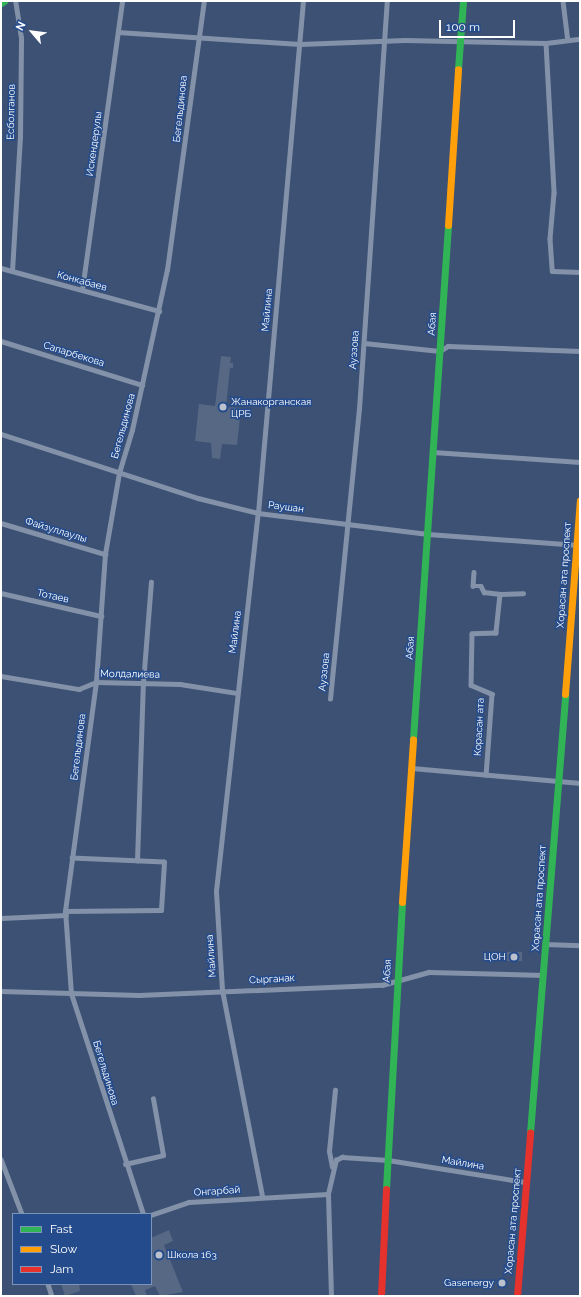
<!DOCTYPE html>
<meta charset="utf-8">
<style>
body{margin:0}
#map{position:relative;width:581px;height:1297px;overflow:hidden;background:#3c5174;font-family:Raleway,sans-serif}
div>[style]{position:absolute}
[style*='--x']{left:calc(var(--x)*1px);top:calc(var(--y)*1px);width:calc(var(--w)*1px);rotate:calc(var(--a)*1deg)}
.building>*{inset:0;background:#576884}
.street>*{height:4.5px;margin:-2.25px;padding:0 2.25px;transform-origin:2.25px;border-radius:2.25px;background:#8392a8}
.fast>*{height:7px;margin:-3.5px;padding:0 3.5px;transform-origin:3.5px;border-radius:3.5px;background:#30b455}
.slow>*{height:7px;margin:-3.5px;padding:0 3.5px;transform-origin:3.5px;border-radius:3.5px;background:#ff9f0a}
.jam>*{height:7px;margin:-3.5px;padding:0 3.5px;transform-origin:3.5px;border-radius:3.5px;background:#e5322d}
.dots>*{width:11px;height:11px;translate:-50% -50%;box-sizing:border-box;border:2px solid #244b8c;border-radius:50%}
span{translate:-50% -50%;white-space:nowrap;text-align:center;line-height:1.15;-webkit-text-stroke:3px #244b8c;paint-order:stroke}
.street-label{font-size:10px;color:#fff}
.poi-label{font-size:10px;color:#fff}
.left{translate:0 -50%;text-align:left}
.right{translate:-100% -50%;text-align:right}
.frame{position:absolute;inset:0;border:2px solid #fff;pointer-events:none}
.legend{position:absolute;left:12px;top:1213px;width:140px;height:72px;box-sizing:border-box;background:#244b8c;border:1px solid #7c93ba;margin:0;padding:5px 7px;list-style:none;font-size:12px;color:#fff}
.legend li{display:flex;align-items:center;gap:8px;height:20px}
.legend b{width:20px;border:1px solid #7c93ba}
.north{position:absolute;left:12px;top:12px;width:40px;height:40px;-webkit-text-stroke:3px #244b8c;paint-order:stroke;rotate:298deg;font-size:11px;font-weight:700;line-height:16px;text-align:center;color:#fff}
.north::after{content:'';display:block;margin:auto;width:14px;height:18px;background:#fff;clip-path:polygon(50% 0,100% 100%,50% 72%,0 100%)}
.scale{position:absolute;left:439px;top:20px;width:76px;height:18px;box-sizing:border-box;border:2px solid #fff;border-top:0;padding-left:5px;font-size:12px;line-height:14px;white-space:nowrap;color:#fff;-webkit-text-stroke:3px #244b8c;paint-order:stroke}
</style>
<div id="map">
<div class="building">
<div style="clip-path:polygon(221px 356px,231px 357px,230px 363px,233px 363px,233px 368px,230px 368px,226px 407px,241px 408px,237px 445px,222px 444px,220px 459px,212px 458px,211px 443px,195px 441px,199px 404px,215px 406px)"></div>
<div style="clip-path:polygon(507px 952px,522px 952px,522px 961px,507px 961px)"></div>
<div style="clip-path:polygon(169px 1230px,173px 1241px,164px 1245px,183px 1292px,160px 1296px,155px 1286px,145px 1290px,147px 1296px,136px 1296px,131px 1284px,151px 1284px,151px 1238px)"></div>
<div style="clip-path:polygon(61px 1284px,79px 1284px,80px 1291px,65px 1296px)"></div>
</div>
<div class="street">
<div style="--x:563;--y:1;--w:38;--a:83"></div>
<div style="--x:118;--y:32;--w:182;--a:3.8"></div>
<div style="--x:300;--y:44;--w:105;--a:-2.2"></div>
<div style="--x:405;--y:40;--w:141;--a:1.2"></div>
<div style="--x:546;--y:43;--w:34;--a:-7"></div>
<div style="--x:546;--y:43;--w:150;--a:86.9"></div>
<div style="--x:554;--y:193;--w:46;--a:95"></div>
<div style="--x:550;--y:239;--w:32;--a:86"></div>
<div style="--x:552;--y:271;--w:28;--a:2"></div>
<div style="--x:1;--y:268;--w:164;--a:15.2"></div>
<div style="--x:12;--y:271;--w:133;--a:-86.6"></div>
<div style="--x:20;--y:138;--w:100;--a:-89.4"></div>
<div style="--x:21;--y:38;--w:37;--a:-99"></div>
<div style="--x:82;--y:290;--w:292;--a:-82.1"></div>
<div style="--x:1;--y:341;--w:148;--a:17.3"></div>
<div style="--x:364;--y:343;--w:76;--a:6"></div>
<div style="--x:440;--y:351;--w:9;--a:-32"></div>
<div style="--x:448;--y:346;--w:132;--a:2.2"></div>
<div style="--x:1;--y:434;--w:207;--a:18"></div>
<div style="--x:198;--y:498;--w:62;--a:14"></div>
<div style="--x:258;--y:513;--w:171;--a:7"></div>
<div style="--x:428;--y:534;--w:150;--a:4.2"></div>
<div style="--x:433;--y:452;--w:147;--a:3.9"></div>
<div style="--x:1;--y:523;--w:109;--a:16.6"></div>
<div style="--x:474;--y:572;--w:14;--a:94"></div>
<div style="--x:473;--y:586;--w:8;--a:0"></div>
<div style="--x:481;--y:586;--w:7;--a:63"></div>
<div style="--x:484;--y:592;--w:16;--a:7"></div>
<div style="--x:500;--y:594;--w:39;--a:96"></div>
<div style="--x:496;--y:633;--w:24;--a:178"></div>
<div style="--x:472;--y:634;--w:51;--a:91.1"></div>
<div style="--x:471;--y:685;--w:23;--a:23"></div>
<div style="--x:492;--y:694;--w:81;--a:94.2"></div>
<div style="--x:1;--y:593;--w:103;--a:13"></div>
<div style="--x:500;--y:594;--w:23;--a:-2"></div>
<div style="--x:1;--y:676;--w:79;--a:9.5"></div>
<div style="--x:79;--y:689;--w:18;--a:-22"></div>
<div style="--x:96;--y:682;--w:84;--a:1.4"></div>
<div style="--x:180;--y:684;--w:58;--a:9"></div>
<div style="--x:330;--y:699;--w:291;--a:-84.3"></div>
<div style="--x:359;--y:409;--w:409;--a:-86.1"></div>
<div style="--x:412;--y:768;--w:169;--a:5.1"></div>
<div style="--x:137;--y:861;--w:178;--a:-88.1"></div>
<div style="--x:143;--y:683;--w:101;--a:-85.5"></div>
<div style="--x:65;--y:911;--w:96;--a:-0.6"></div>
<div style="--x:161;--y:910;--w:48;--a:-86.4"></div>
<div style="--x:164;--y:862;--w:92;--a:-177.5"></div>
<div style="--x:1;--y:918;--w:65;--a:-2.6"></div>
<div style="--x:545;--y:944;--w:35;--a:2"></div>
<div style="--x:1;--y:991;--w:138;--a:1.7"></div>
<div style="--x:139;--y:995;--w:243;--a:-2.4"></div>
<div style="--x:382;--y:985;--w:49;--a:-15.5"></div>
<div style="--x:429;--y:972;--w:114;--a:1.5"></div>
<div style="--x:1;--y:1159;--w:59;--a:69.1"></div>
<div style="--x:125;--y:1164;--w:39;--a:-13"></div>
<div style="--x:163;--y:1155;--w:57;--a:-100.1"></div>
<div style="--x:332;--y:1167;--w:16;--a:-101"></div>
<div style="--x:329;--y:1151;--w:61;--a:-84.4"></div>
<div style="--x:262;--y:1196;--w:210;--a:-101"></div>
<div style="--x:222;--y:990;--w:99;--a:-93.5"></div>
<div style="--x:216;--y:891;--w:380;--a:-83.7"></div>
<div style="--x:258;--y:513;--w:514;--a:-84.98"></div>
<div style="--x:143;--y:1214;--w:231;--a:-108.1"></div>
<div style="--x:71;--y:994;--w:83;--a:-94.1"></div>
<div style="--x:65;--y:911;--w:231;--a:-82.3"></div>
<div style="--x:96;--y:682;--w:128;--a:-86"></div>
<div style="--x:105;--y:554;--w:82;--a:-80.2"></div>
<div style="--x:119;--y:473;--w:45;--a:-73.2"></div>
<div style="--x:132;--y:430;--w:164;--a:-77.7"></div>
<div style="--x:167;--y:270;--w:272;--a:-82.2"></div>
<div style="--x:151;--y:1215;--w:40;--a:-18.9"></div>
<div style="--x:189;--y:1202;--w:139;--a:-3.3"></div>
<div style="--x:48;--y:1284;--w:13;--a:72"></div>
<div style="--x:331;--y:1296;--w:102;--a:-91.7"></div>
<div style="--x:328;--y:1194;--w:35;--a:-77"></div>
<div style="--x:336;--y:1160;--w:7;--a:-27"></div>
<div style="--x:342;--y:1157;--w:46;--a:3.7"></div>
<div style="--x:388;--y:1160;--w:140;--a:9.1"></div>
</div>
<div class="fast">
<div style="--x:1;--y:3;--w:4;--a:-34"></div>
<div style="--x:458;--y:69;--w:68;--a:-85.8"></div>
<div style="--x:413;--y:739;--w:515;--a:-86.1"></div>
<div style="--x:530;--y:1133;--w:440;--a:-85.4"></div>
<div style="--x:386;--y:1189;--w:287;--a:-86.8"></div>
</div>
<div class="slow">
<div style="--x:448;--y:225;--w:156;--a:-86.3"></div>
<div style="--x:565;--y:694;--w:194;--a:-85.6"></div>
<div style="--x:402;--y:902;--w:163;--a:-86.1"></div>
</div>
<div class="jam">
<div style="--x:381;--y:1296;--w:107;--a:-87.3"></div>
<div style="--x:517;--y:1296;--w:164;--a:-85.4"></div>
</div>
<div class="dots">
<div style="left:223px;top:407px;background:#bbc2ce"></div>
<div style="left:514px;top:957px;background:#bbc2ce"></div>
<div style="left:159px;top:1255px;background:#bbc2ce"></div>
<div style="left:502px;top:1283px;background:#bbc2ce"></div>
</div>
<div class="street-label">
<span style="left:180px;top:109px;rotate:-84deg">Бегельдинова</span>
<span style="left:11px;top:112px;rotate:-89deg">Есболганов</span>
<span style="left:94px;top:144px;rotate:-82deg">Искендерулы</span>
<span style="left:82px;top:281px;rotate:15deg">Конкабаев</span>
<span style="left:267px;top:310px;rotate:-85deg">Майлина</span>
<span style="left:432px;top:324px;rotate:-86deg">Абая</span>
<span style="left:354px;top:350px;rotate:-86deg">Ауэзова</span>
<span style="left:74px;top:354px;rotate:17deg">Сапарбекова</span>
<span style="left:123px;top:426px;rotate:-75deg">Бегельдинова</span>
<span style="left:286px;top:507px;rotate:7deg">Раушан</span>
<span style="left:56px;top:530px;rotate:17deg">Файзуллаулы</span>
<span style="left:564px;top:575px;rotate:-86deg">Хорасан ата проспект</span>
<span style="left:53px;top:596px;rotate:13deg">Тотаев</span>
<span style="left:235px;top:632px;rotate:-83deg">Майлина</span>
<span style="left:410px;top:648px;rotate:-86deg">Абая</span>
<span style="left:324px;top:672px;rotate:-84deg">Ауэзова</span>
<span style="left:130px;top:674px;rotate:1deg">Молдалиева</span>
<span style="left:479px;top:727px;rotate:-87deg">Корасан ата</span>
<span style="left:78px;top:747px;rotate:-83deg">Бегельдинова</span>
<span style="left:539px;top:898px;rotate:-86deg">Хорасан ата проспект</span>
<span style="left:211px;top:956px;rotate:-94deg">Майлина</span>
<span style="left:387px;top:971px;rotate:-86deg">Абая</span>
<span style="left:272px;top:979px;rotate:-3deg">Сырганак</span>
<span style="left:106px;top:1073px;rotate:73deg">Бегельдинова</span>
<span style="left:463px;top:1163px;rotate:9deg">Майлина</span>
<span style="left:217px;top:1191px;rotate:-4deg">Онгарбай</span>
<span style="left:513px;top:1221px;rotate:-85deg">Хорасан ата проспект</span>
</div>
<div class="poi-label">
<span class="left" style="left:231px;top:407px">Жанакорганская<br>ЦРБ</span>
<span class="right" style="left:506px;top:957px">ЦОН</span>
<span class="left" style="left:167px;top:1255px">Школа 163</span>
<span class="right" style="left:494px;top:1283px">Gasenergy</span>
</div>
<div class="frame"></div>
<ul class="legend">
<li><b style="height:5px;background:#30b455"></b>Fast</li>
<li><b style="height:5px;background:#ff9f0a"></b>Slow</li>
<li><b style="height:5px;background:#e5322d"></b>Jam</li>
</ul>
<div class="north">N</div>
<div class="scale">100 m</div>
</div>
